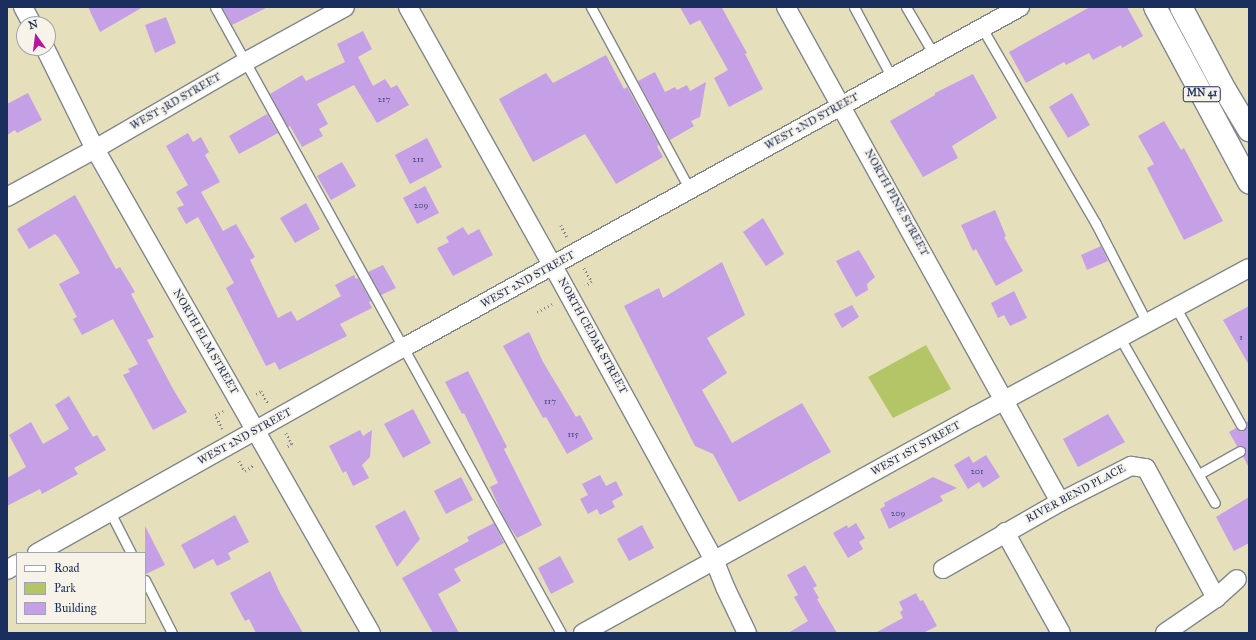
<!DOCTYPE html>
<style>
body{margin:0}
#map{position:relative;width:1256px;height:640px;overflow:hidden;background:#e6dfbb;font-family:"IM FELL Great Primer",serif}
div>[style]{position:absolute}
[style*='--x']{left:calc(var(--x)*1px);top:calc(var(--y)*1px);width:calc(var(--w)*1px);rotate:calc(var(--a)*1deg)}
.green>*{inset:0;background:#b4c568}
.building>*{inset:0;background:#c5a0e6}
.path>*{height:2.5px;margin-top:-1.25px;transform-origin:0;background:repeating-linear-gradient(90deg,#80878c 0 1px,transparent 0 4px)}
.roads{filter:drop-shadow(1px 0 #80878c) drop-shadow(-1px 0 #80878c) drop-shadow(0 1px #80878c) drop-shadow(0 -1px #80878c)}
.lane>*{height:9px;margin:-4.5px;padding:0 4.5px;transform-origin:4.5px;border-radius:4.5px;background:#fff}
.street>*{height:18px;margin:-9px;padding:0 9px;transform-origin:9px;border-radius:9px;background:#fff}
.primary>*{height:22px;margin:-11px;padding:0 11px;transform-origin:11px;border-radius:11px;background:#fff}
span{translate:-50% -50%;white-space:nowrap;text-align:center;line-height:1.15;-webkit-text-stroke:4px #f7f3e8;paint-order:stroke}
.number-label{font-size:9px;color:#464b80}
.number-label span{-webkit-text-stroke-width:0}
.shield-label span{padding:1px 3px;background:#f7f3e8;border:1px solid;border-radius:3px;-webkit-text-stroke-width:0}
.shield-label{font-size:10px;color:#1b2f5e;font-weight:700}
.street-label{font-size:11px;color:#1b2f5e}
.frame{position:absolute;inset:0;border:8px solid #1b2f5e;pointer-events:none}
.legend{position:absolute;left:16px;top:552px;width:130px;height:72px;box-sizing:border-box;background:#f7f3e8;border:1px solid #9fa5b1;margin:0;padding:5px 7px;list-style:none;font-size:12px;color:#1b2f5e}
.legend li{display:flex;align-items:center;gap:8px;height:20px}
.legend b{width:20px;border:1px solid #9fa5b1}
.north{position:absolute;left:16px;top:16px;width:40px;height:40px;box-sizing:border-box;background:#f7f3e8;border:1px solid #9fa5b1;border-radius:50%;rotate:346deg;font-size:11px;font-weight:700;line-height:16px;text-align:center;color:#1b2f5e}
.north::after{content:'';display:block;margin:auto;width:14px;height:18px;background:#b5179e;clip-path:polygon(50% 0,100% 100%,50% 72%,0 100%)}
</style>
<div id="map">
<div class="green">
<div style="clip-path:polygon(926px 345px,951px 389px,893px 418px,868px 377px)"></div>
</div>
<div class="building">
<div style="clip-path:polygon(88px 7px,143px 7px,100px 32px)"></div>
<div style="clip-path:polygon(222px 7px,268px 7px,232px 25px)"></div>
<div style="clip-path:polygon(680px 7px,724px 7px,722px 8px,747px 53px,745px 54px,763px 89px,729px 107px,714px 78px,728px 70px,700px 20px,690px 25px)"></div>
<div style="clip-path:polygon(1090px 7px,1127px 7px,1143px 36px,1122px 48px,1121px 45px,1093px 60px,1089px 53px,1066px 65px,1064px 62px,1026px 83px,1009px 52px)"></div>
<div style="clip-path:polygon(166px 17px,176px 43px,155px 53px,145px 25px)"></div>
<div style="clip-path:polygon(363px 31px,372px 49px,358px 57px,373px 86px,385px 79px,391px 88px,397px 85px,409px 105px,377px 123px,354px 85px,317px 104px,328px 124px,319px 129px,323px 136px,302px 147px,290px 126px,288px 127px,270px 94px,302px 75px,306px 81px,345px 62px,337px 44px)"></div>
<div style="clip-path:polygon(606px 55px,624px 89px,627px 87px,659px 145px,657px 146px,663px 157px,616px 184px,585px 134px,533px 162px,499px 99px,546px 73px,553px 83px)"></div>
<div style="clip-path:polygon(655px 72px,665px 92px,675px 87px,677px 90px,687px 85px,690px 91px,706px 82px,700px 117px,691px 121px,694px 126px,670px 140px,638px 81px)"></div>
<div style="clip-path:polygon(973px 74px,997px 118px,952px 146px,958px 158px,923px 177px,890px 121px,935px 95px,935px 93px)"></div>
<div style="clip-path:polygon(28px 93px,42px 120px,17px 133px,15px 130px,7px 135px,7px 104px)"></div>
<div style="clip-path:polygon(1072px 93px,1090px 125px,1068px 138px,1049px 107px)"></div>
<div style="clip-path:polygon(267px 114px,278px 133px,239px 154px,229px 136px)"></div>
<div style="clip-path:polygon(1164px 121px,1181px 150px,1184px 148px,1223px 221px,1184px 240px,1147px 168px,1154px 164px,1138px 136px)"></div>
<div style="clip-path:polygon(188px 133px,193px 142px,201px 137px,209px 152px,205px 155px,220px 182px,201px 192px,223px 231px,236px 224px,255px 257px,250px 260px,278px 318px,291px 311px,297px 321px,341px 296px,335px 285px,354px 275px,356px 279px,358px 278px,371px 301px,369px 302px,372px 308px,340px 324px,347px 336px,279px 370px,275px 362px,266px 366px,226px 288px,234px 283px,198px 217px,186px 224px,177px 208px,184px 205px,176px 192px,188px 185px,166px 146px)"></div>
<div style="clip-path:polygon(427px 138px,442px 167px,410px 184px,395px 155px)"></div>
<div style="clip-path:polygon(342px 162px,356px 186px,331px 200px,317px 176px)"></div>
<div style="clip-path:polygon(425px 186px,439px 213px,417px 224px,403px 198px)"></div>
<div style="clip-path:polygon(75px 195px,116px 269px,120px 267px,135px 292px,131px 294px,154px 337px,147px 340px,173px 389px,187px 412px,153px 430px,123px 375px,130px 372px,128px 369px,138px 364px,113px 319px,82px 335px,73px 319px,77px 317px,59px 284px,80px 273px,59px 238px,55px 234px,29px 249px,17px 229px)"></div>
<div style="clip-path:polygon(306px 203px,320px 229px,295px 243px,280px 218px)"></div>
<div style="clip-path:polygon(995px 210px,1006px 236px,1004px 237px,1023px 271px,996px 286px,976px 249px,973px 251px,961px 225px)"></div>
<div style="clip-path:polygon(763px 218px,784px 254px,766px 266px,743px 232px)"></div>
<div style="clip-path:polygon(463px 227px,468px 235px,479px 229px,493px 255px,453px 276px,437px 248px,449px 242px,446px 237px)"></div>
<div style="clip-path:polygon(1101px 246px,1108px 261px,1087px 270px,1081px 255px)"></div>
<div style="clip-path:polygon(859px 250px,875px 277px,867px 284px,868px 290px,856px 297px,836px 261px)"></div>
<div style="clip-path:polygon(722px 262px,745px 315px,707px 338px,727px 373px,702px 390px,732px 443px,802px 403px,831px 452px,739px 502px,713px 454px,695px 446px,624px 306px,659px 288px,663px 298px)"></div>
<div style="clip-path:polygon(383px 265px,396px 288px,381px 295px,368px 272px)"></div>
<div style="clip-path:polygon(1014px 291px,1027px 318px,1010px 326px,1004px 315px,998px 318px,991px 303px)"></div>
<div style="clip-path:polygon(852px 305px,859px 317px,842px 328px,834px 314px)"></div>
<div style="clip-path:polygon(1249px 306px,1249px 365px,1223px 320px)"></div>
<div style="clip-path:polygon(529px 332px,543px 362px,576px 417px,580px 415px,593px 439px,567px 454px,546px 417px,543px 418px,503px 346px)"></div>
<div style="clip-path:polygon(468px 371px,507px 447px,504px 449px,542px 525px,517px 538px,504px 518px,490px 487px,498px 483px,464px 413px,462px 414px,445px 382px)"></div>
<div style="clip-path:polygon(69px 396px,93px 437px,97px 435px,106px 450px,74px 468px,78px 474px,42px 494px,40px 489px,7px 506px,7px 478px,26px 467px,9px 435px,31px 422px,43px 444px,69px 429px,55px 405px)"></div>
<div style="clip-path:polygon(413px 409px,431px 443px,403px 458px,384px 424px)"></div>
<div style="clip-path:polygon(1108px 414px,1125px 442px,1078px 467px,1063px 439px)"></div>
<div style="clip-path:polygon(1249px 421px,1249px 468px,1243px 456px,1245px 454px,1245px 448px,1243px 446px,1237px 446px,1229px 432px,1236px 428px,1241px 431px,1244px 430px,1247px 425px,1246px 422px)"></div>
<div style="clip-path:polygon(360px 430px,363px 436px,372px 430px,370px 457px,362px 465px,369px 478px,353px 486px,346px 471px,343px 473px,329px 446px)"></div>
<div style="clip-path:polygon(986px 455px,1000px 477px,983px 488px,979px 482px,968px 489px,954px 465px,969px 456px,973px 463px)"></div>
<div style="clip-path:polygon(600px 475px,606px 486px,616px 481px,623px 495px,612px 501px,615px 507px,600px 515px,597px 509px,588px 514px,580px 499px,588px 495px,582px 484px)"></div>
<div style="clip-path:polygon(461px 477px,473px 500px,446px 514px,434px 491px)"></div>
<div style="clip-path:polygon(933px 477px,957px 488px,940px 496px,943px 501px,889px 529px,880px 509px,885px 506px,884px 503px)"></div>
<div style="clip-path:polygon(1249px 497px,1249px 543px,1234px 551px,1216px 517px)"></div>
<div style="clip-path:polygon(405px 510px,420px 539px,397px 567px,375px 526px)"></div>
<div style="clip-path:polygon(235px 515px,249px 542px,228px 553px,231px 559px,217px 566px,213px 559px,194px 569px,181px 545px)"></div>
<div style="clip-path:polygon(494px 523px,504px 543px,454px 569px,461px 581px,438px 594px,459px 633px,433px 633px,402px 578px,469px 541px,467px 537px)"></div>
<div style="clip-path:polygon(856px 523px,865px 538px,859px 542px,863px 549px,848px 558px,833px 533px,847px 525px,848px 528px)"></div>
<div style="clip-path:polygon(642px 525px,654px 548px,629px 561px,617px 539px)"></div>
<div style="clip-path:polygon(145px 526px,165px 565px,146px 574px,145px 574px)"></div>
<div style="clip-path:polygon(560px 556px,574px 582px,551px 594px,538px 568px)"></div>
<div style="clip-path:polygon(805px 565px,817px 586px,813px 588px,819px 598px,817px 599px,837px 633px,788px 633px,808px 621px,794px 597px,798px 595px,787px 575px)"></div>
<div style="clip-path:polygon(270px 571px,280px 593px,303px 633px,256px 633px,249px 619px,245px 621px,230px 593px)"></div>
<div style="clip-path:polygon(916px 593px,920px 601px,923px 600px,937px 626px,923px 633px,875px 633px,903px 618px,900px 612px,903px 610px,899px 602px)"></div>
</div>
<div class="path">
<div style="--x:561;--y:225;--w:13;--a:63"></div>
<div style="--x:584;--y:268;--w:16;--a:60"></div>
<div style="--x:592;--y:282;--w:8;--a:150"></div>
<div style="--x:537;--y:312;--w:17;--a:-28"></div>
<div style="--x:256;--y:394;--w:6;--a:-31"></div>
<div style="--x:261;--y:391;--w:14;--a:60"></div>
<div style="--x:222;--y:429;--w:16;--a:-117"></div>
<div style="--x:215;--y:415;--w:9;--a:-27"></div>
<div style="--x:286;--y:433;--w:13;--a:61"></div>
<div style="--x:292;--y:444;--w:6;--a:149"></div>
<div style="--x:239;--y:461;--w:12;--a:59"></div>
<div style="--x:245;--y:471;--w:11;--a:-34"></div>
</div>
<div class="roads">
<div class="lane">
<div style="--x:215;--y:7;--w:715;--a:61.07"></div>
<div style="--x:591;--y:7;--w:208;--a:61.6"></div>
<div style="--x:854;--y:7;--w:81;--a:61.8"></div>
<div style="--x:906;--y:7;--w:56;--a:59.7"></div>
<div style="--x:982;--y:28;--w:227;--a:59.8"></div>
<div style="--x:1096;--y:224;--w:111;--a:62.7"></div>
<div style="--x:1176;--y:308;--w:134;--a:60.9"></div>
<div style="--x:1120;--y:338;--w:190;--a:60.1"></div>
<div style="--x:1199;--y:474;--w:47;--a:-29.3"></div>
<div style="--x:110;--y:512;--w:46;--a:62.9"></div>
<div style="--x:145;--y:580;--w:59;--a:63"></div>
</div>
<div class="street">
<div style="--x:23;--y:7;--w:19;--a:62"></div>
<div style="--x:408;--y:7;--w:297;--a:60.8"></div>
<div style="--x:553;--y:266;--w:337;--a:61.3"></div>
<div style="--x:715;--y:562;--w:29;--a:68"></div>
<div style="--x:726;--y:589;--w:49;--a:64.5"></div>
<div style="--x:786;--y:7;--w:566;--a:61.03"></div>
<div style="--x:45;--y:48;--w:113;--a:63.7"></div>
<div style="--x:95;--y:149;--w:557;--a:60.31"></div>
<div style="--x:7;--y:197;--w:100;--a:-28.6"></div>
<div style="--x:95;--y:149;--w:173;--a:-30.1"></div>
<div style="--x:245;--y:62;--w:114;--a:-28.8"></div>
<div style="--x:1005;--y:532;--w:115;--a:61"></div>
<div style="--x:37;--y:553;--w:420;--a:-29.3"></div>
<div style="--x:403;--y:348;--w:705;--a:-28.93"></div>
<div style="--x:943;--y:569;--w:135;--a:-29.8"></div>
<div style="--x:1060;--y:502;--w:80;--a:-26.9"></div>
<div style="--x:1131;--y:466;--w:15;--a:8"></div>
<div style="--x:1146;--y:468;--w:148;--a:61.7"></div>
<div style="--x:7;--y:570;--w:12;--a:-31"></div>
<div style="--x:583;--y:633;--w:448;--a:-29"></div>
<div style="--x:975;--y:416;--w:311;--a:-28.4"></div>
<div style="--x:1165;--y:633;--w:62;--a:-34.5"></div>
<div style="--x:1216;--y:598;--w:28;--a:-42"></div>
</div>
<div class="primary">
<div style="--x:1155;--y:7;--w:199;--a:61.8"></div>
<div style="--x:1181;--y:7;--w:94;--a:62.1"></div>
<div style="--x:1225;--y:90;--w:47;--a:59"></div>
</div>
</div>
<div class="number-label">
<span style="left:384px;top:99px">217</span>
<span style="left:418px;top:159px">211</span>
<span style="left:421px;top:205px">209</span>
<span style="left:1241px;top:337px">1</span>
<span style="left:550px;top:401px">117</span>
<span style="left:573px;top:434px">115</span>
<span style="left:977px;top:471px">201</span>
<span style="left:898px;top:513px">209</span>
</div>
<div class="shield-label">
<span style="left:1202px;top:94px">MN 41</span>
</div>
<div class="street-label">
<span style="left:176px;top:102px;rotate:-30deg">WEST 3RD STREET</span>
<span style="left:812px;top:122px;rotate:-29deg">WEST 2ND STREET</span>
<span style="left:896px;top:203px;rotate:61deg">NORTH PINE STREET</span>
<span style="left:528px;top:280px;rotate:-29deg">WEST 2ND STREET</span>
<span style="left:592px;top:336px;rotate:61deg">NORTH CEDAR STREET</span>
<span style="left:205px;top:342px;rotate:60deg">NORTH ELM STREET</span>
<span style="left:245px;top:437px;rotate:-29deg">WEST 2ND STREET</span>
<span style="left:916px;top:449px;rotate:-29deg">WEST 1ST STREET</span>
<span style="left:1076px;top:494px;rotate:-28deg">RIVER BEND PLACE</span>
</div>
<div class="frame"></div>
<ul class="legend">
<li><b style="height:5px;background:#fff"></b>Road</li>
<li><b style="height:11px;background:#b4c568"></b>Park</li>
<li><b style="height:11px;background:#c5a0e6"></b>Building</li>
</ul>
<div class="north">N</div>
</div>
